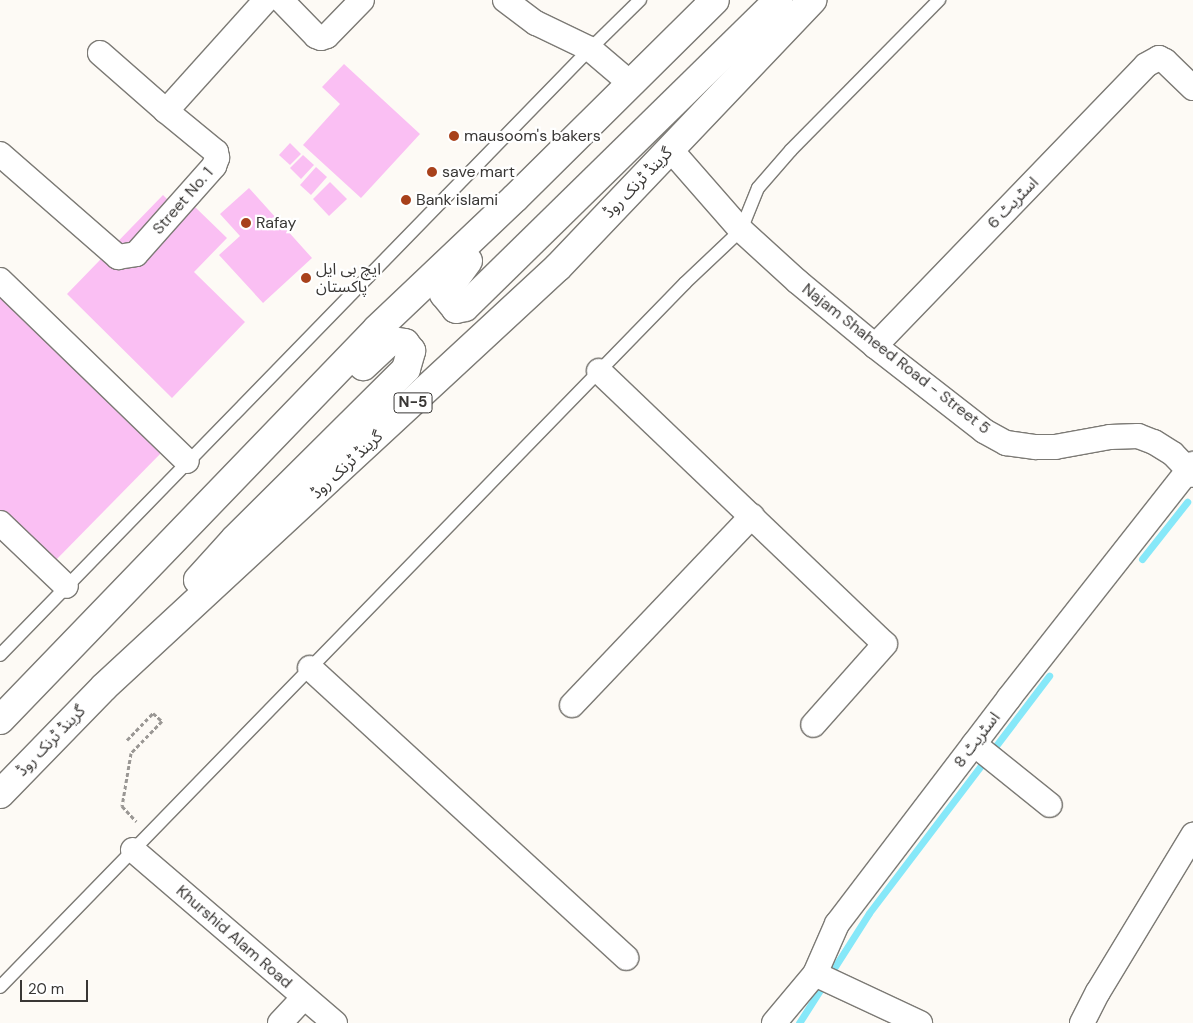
<!DOCTYPE html>
<meta charset="utf-8">
<style>
body{margin:0}
#map{position:relative;width:1193px;height:1023px;overflow:hidden;background:#fdfaf5;font-family:"DM Sans","Noto Sans Arabic",sans-serif}
div>[style]{position:absolute}
[style*='--x']{left:calc(var(--x)*1px);top:calc(var(--y)*1px);width:calc(var(--w)*1px);rotate:calc(var(--a)*1deg)}
.stream>*{height:7px;margin:-3.5px;padding:0 3.5px;transform-origin:3.5px;border-radius:3.5px;background:#86e8f9}
.building>*{inset:0;background:#fabff3}
.path>*{height:3px;margin-top:-1.5px;transform-origin:0;background:repeating-linear-gradient(90deg,#9a9794 0 4px,transparent 0 6.5px)}
.roads{filter:drop-shadow(1px 0 #7c7a75) drop-shadow(-1px 0 #7c7a75) drop-shadow(0 1px #7c7a75) drop-shadow(0 -1px #7c7a75)}
.service>*{height:12px;margin:-6px;padding:0 6px;transform-origin:6px;border-radius:6px;background:#fff}
.minor>*{height:24px;margin:-12px;padding:0 12px;transform-origin:12px;border-radius:12px;background:#fff}
.trunk>*{height:28px;margin:-14px;padding:0 14px;transform-origin:14px;border-radius:14px;background:#fff}
.dots>*{width:14px;height:14px;translate:-50% -50%;box-sizing:border-box;border:2px solid #fff;border-radius:50%}
span{translate:-50% -50%;white-space:nowrap;text-align:center;line-height:1.15;-webkit-text-stroke:4.5px #fff;paint-order:stroke}
.shield-label span{padding:1px 4px;background:#fff;border:1px solid;border-radius:4px;-webkit-text-stroke-width:0}
.shield-label{font-size:15px;color:#393735;font-weight:700}
.poi-label{font-size:16px;color:#393735}
.left{translate:0 -50%;text-align:left}
.street-label{font-size:16px;color:#393735}
.scale{position:absolute;left:20px;top:980px;width:68px;height:22px;box-sizing:border-box;border:2px solid #393735;border-top:0;padding-left:6px;font-size:15px;line-height:18px;white-space:nowrap;color:#393735;-webkit-text-stroke:4px #fff;paint-order:stroke}
</style>
<div id="map">
<div class="stream">
<div style="--x:1142;--y:559;--w:73;--a:-51.7"></div>
<div style="--x:799;--y:1023;--w:130;--a:-57.5"></div>
<div style="--x:869;--y:913;--w:298;--a:-52.8"></div>
</div>
<div class="building">
<div style="clip-path:polygon(344px 64px,420px 134px,361px 198px,303px 145px,340px 104px,322px 87px)"></div>
<div style="clip-path:polygon(290px 143px,301px 154px,290px 165px,279px 155px)"></div>
<div style="clip-path:polygon(303px 155px,314px 165px,301px 179px,290px 168px)"></div>
<div style="clip-path:polygon(316px 167px,327px 177px,311px 195px,300px 185px)"></div>
<div style="clip-path:polygon(330px 182px,347px 199px,329px 216px,313px 199px)"></div>
<div style="clip-path:polygon(249px 188px,312px 258px,263px 303px,219px 255px,240px 236px,220px 214px)"></div>
<div style="clip-path:polygon(163px 195px,185px 217px,195px 207px,227px 238px,194px 272px,245px 322px,172px 398px,67px 294px)"></div>
<div style="clip-path:polygon(0 294px,164px 450px,52px 564px,0 514px)"></div>
</div>
<div class="path">
<div style="--x:127;--y:740;--w:37;--a:-46"></div>
<div style="--x:153;--y:713;--w:12;--a:42"></div>
<div style="--x:162;--y:721;--w:45;--a:134.1"></div>
<div style="--x:131;--y:753;--w:54;--a:99.6"></div>
<div style="--x:122;--y:806;--w:21;--a:47"></div>
</div>
<div class="roads">
<div class="service">
<div style="--x:0;--y:655;--w:846;--a:-45.77"></div>
<div style="--x:590;--y:49;--w:70;--a:-44.4"></div>
<div style="--x:0;--y:987;--w:982;--a:-45.78"></div>
<div style="--x:685;--y:283;--w:77;--a:-43.4"></div>
<div style="--x:741;--y:230;--w:45;--a:-68"></div>
<div style="--x:758;--y:188;--w:50;--a:-49"></div>
<div style="--x:791;--y:150;--w:211;--a:-45.4"></div>
</div>
<div class="minor">
<div style="--x:281;--y:0;--w:50;--a:45.8"></div>
<div style="--x:316;--y:36;--w:5;--a:22"></div>
<div style="--x:321;--y:38;--w:6;--a:-18"></div>
<div style="--x:327;--y:36;--w:50;--a:-45.8"></div>
<div style="--x:505;--y:0;--w:39;--a:37"></div>
<div style="--x:536;--y:23;--w:60;--a:25.7"></div>
<div style="--x:590;--y:49;--w:52;--a:40.4"></div>
<div style="--x:100;--y:53;--w:88;--a:41.3"></div>
<div style="--x:670;--y:149;--w:108;--a:48.8"></div>
<div style="--x:741;--y:230;--w:77;--a:42.4"></div>
<div style="--x:798;--y:282;--w:100;--a:39.7"></div>
<div style="--x:875;--y:346;--w:138;--a:37.9"></div>
<div style="--x:984;--y:431;--w:25;--a:29"></div>
<div style="--x:1006;--y:443;--w:30;--a:8"></div>
<div style="--x:1036;--y:447;--w:19;--a:0"></div>
<div style="--x:1055;--y:447;--w:56;--a:-10.3"></div>
<div style="--x:1110;--y:437;--w:28;--a:-2"></div>
<div style="--x:1138;--y:436;--w:17;--a:21"></div>
<div style="--x:1154;--y:442;--w:22;--a:32"></div>
<div style="--x:1173;--y:454;--w:29;--a:46"></div>
<div style="--x:0;--y:154;--w:157;--a:41.1"></div>
<div style="--x:118;--y:257;--w:18;--a:-9"></div>
<div style="--x:136;--y:254;--w:118;--a:-48.4"></div>
<div style="--x:214;--y:166;--w:9;--a:-69"></div>
<div style="--x:217;--y:158;--w:6;--a:-99"></div>
<div style="--x:216;--y:152;--w:65;--a:-140.6"></div>
<div style="--x:166;--y:111;--w:149;--a:-48"></div>
<div style="--x:0;--y:280;--w:260;--a:44.1"></div>
<div style="--x:875;--y:346;--w:390;--a:-46"></div>
<div style="--x:1146;--y:65;--w:15;--a:-28"></div>
<div style="--x:1159;--y:58;--w:7;--a:27"></div>
<div style="--x:1165;--y:61;--w:39;--a:44"></div>
<div style="--x:599;--y:371;--w:395;--a:43.7"></div>
<div style="--x:885;--y:644;--w:108;--a:131.6"></div>
<div style="--x:0;--y:523;--w:91;--a:43.7"></div>
<div style="--x:310;--y:668;--w:429;--a:42.5"></div>
<div style="--x:572;--y:705;--w:261;--a:-46.4"></div>
<div style="--x:974;--y:744;--w:97;--a:38.8"></div>
<div style="--x:133;--y:850;--w:266;--a:40.6"></div>
<div style="--x:815;--y:974;--w:116;--a:25"></div>
<div style="--x:280;--y:1023;--w:35;--a:-47"></div>
<div style="--x:774;--y:1023;--w:64;--a:-50.1"></div>
<div style="--x:815;--y:974;--w:55;--a:-66.3"></div>
<div style="--x:837;--y:924;--w:284;--a:-52.7"></div>
<div style="--x:1009;--y:698;--w:298;--a:-51.8"></div>
<div style="--x:1082;--y:1023;--w:35;--a:-63"></div>
<div style="--x:1098;--y:992;--w:184;--a:-58.8"></div>
</div>
<div class="trunk">
<div style="--x:468;--y:261;--w:41;--a:126"></div>
<div style="--x:444;--y:294;--w:19;--a:51"></div>
<div style="--x:456;--y:309;--w:9;--a:-13"></div>
<div style="--x:465;--y:307;--w:439;--a:-44.4"></div>
<div style="--x:198;--y:580;--w:55;--a:-47.9"></div>
<div style="--x:235;--y:539;--w:241;--a:-44.8"></div>
<div style="--x:406;--y:369;--w:19;--a:-74"></div>
<div style="--x:411;--y:351;--w:10;--a:-127"></div>
<div style="--x:405;--y:343;--w:12;--a:-171"></div>
<div style="--x:393;--y:341;--w:5;--a:158"></div>
<div style="--x:388;--y:343;--w:34;--a:137"></div>
<div style="--x:0;--y:720;--w:543;--a:-46.04"></div>
<div style="--x:377;--y:329;--w:190;--a:-43.5"></div>
<div style="--x:515;--y:198;--w:281;--a:-44.7"></div>
<div style="--x:0;--y:794;--w:149;--a:-45.8"></div>
<div style="--x:104;--y:687;--w:618;--a:-42.77"></div>
<div style="--x:558;--y:267;--w:369;--a:-46.4"></div>
</div>
</div>
<div class="dots">
<div style="left:454px;top:136px;background:#a8411b"></div>
<div style="left:432px;top:172px;background:#a8411b"></div>
<div style="left:406px;top:200px;background:#a8411b"></div>
<div style="left:246px;top:223px;background:#a8411b"></div>
<div style="left:306px;top:278px;background:#a8411b"></div>
</div>
<div class="shield-label">
<span style="left:413px;top:403px">N-5</span>
</div>
<div class="poi-label">
<span class="left" style="left:464px;top:136px">mausoom's bakers</span>
<span class="left" style="left:442px;top:172px">save mart</span>
<span class="left" style="left:416px;top:200px">Bank islami</span>
<span class="left" style="left:256px;top:223px">Rafay</span>
<span class="left" style="left:316px;top:278px">ایچ بی ایل<br>پاکستان</span>
</div>
<div class="street-label">
<span style="left:638px;top:183px;rotate:-46deg">گرینڈ ٹرنک روڈ</span>
<span style="left:183px;top:201px;rotate:-49deg">Street No. 1</span>
<span style="left:1013px;top:203px;rotate:-46deg">اسٹریٹ 6</span>
<span style="left:896px;top:359px;rotate:38deg">Najam Shaheed Road - Street 5</span>
<span style="left:347px;top:465px;rotate:-43deg">گرینڈ ٹرنک روڈ</span>
<span style="left:977px;top:740px;rotate:-53deg">اسٹریٹ 8</span>
<span style="left:51px;top:741px;rotate:-46deg">گرینڈ ٹرنک روڈ</span>
<span style="left:234px;top:937px;rotate:41deg">Khurshid Alam Road</span>
</div>
<div class="scale">20 m</div>
</div>
